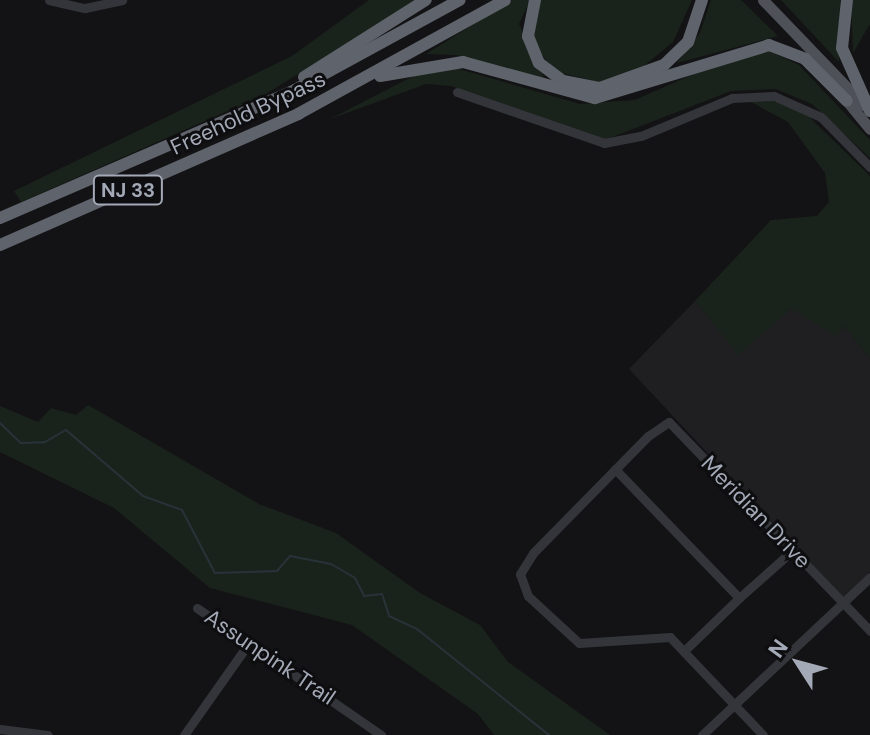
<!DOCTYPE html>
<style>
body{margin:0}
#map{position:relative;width:870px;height:735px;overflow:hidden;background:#131315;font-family:"DM Sans",sans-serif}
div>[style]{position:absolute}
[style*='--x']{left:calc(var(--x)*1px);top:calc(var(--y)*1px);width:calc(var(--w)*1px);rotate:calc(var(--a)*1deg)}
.built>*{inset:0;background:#1f1f22}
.green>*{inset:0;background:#1a231b}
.stream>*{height:2px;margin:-1px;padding:0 1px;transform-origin:1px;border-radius:1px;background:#283239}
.minor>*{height:9px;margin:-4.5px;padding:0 4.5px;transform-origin:4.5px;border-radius:4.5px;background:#33353a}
.major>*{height:11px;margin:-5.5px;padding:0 5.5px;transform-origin:5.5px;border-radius:5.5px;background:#4f5159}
.highway>*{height:12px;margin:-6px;padding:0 6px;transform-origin:6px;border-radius:6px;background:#5f636b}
span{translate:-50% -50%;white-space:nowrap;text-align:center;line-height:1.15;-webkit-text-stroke:6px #0e0e10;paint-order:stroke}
.shield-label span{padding:2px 6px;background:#0e0e10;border:2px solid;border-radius:6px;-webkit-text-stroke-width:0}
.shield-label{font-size:20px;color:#a3a9b6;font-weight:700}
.street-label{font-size:22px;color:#a3a9b6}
.north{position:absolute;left:758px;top:623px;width:80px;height:80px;-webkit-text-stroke:6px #0e0e10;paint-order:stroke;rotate:306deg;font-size:22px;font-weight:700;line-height:32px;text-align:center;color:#a3a9b6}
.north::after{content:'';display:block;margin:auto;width:28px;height:36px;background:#a3a9b6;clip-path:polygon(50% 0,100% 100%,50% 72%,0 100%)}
</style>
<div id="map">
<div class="built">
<div style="clip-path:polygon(695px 301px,738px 354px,791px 309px,836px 335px,844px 326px,870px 358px,870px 572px,843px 598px,629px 369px)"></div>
</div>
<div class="green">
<div style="clip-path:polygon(369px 0,418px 0,264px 95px,21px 202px,14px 191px,292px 56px)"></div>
<div style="clip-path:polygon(513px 0,530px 0,519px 24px,547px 84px,457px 55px,426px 54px)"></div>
<div style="clip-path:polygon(541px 0,692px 0,673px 42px,639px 70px,599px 82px,557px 72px,536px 49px,531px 29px)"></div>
<div style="clip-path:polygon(711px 0,741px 0,778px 36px,677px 63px,700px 33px)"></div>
<div style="clip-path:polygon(781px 0,840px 0,839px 62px)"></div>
<div style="clip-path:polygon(851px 0,870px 0,870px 24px,853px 53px)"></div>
<div style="clip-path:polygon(769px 51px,799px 65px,870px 140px,870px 158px,812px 104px,776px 89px,731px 91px,602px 141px,451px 86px,426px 84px,330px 119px,427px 69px,459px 69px,580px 104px,635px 100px,723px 61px)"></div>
<div style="clip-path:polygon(773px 101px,800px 108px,870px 176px,870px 358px,844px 326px,836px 336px,791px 309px,738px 355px,695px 301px,771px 220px,817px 216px,829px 202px,825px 173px,788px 122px,751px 102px)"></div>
<div style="clip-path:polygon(88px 405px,259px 504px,336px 533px,420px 593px,480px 625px,508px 662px,610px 735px,494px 735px,478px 714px,352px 625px,210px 588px,114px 508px,0 452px,0 406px,38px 422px,51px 408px,76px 415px)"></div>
</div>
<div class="stream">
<div style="--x:0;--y:423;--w:29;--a:44"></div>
<div style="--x:21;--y:443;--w:24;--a:-2"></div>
<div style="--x:45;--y:442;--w:24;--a:-30"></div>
<div style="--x:66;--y:430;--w:101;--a:40.6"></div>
<div style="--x:143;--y:496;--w:41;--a:19.7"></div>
<div style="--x:182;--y:510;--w:71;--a:62.4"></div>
<div style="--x:215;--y:573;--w:62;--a:-1.8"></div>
<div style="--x:277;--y:571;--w:20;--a:-49"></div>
<div style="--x:290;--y:556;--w:42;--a:11"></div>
<div style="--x:331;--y:564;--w:28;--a:30"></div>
<div style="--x:355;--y:578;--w:20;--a:63"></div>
<div style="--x:364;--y:596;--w:18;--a:-6"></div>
<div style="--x:382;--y:594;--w:23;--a:72"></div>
<div style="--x:389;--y:616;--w:31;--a:25"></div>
<div style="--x:417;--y:629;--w:169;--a:38.8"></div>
</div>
<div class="minor">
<div style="--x:49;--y:0;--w:37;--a:13"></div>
<div style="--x:85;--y:8;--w:38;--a:-12"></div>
<div style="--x:457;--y:92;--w:156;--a:19.1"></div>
<div style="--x:604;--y:143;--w:38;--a:-11"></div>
<div style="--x:641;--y:136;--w:99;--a:-22.7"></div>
<div style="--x:732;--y:98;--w:42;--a:-2.7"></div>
<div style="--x:774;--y:96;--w:51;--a:24.1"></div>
<div style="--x:821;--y:117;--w:70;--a:45.6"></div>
<div style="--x:615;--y:469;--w:179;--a:46.1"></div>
<div style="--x:739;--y:598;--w:75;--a:136.1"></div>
<div style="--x:739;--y:598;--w:72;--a:-41.6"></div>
<div style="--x:197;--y:608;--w:224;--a:34.6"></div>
<div style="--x:0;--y:729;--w:48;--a:7.1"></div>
<div style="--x:184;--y:735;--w:113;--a:-54.8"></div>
<div style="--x:702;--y:735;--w:231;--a:-43.2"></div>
<div style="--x:763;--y:735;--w:135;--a:-133.5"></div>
<div style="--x:670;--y:637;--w:91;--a:176.2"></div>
<div style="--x:579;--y:643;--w:69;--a:-137.3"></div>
<div style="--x:528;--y:596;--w:23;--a:-110"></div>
<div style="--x:520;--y:574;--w:25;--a:-58"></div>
<div style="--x:533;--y:553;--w:164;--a:-45.5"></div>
<div style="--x:648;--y:436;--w:25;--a:-34"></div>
<div style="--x:669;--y:422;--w:290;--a:46.1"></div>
</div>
<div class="major">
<div style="--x:763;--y:0;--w:146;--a:46.1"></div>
<div style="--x:842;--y:95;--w:44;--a:50.5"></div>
</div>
<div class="highway">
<div style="--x:535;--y:0;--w:37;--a:101"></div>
<div style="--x:528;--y:36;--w:29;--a:68"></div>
<div style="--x:539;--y:63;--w:30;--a:37"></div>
<div style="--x:563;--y:81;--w:38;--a:11"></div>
<div style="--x:600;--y:88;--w:68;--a:-19.8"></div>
<div style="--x:664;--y:65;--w:33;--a:-44"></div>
<div style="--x:688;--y:42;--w:44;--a:-71.6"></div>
<div style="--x:847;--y:0;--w:48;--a:95.9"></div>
<div style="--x:842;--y:48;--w:69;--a:66"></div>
<div style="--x:380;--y:76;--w:84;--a:-9.6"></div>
<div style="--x:463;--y:62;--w:137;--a:15.3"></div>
<div style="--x:595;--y:98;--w:182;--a:-16.9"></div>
<div style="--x:769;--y:45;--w:39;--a:21"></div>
<div style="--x:805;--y:59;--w:59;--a:45"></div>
<div style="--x:304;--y:77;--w:144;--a:-32.3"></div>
<div style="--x:0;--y:218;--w:317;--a:-23.4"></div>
<div style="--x:291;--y:92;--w:192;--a:-28.6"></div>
<div style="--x:0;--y:245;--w:326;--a:-23.7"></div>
<div style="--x:298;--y:114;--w:236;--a:-28.8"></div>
</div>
<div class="shield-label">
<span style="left:128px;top:190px">NJ 33</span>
</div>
<div class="street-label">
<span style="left:248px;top:113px;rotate:-25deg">Freehold Bypass</span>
<span style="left:756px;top:512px;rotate:46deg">Meridian Drive</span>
<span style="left:270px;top:657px;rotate:34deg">Assunpink Trail</span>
</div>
<div class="north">N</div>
</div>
